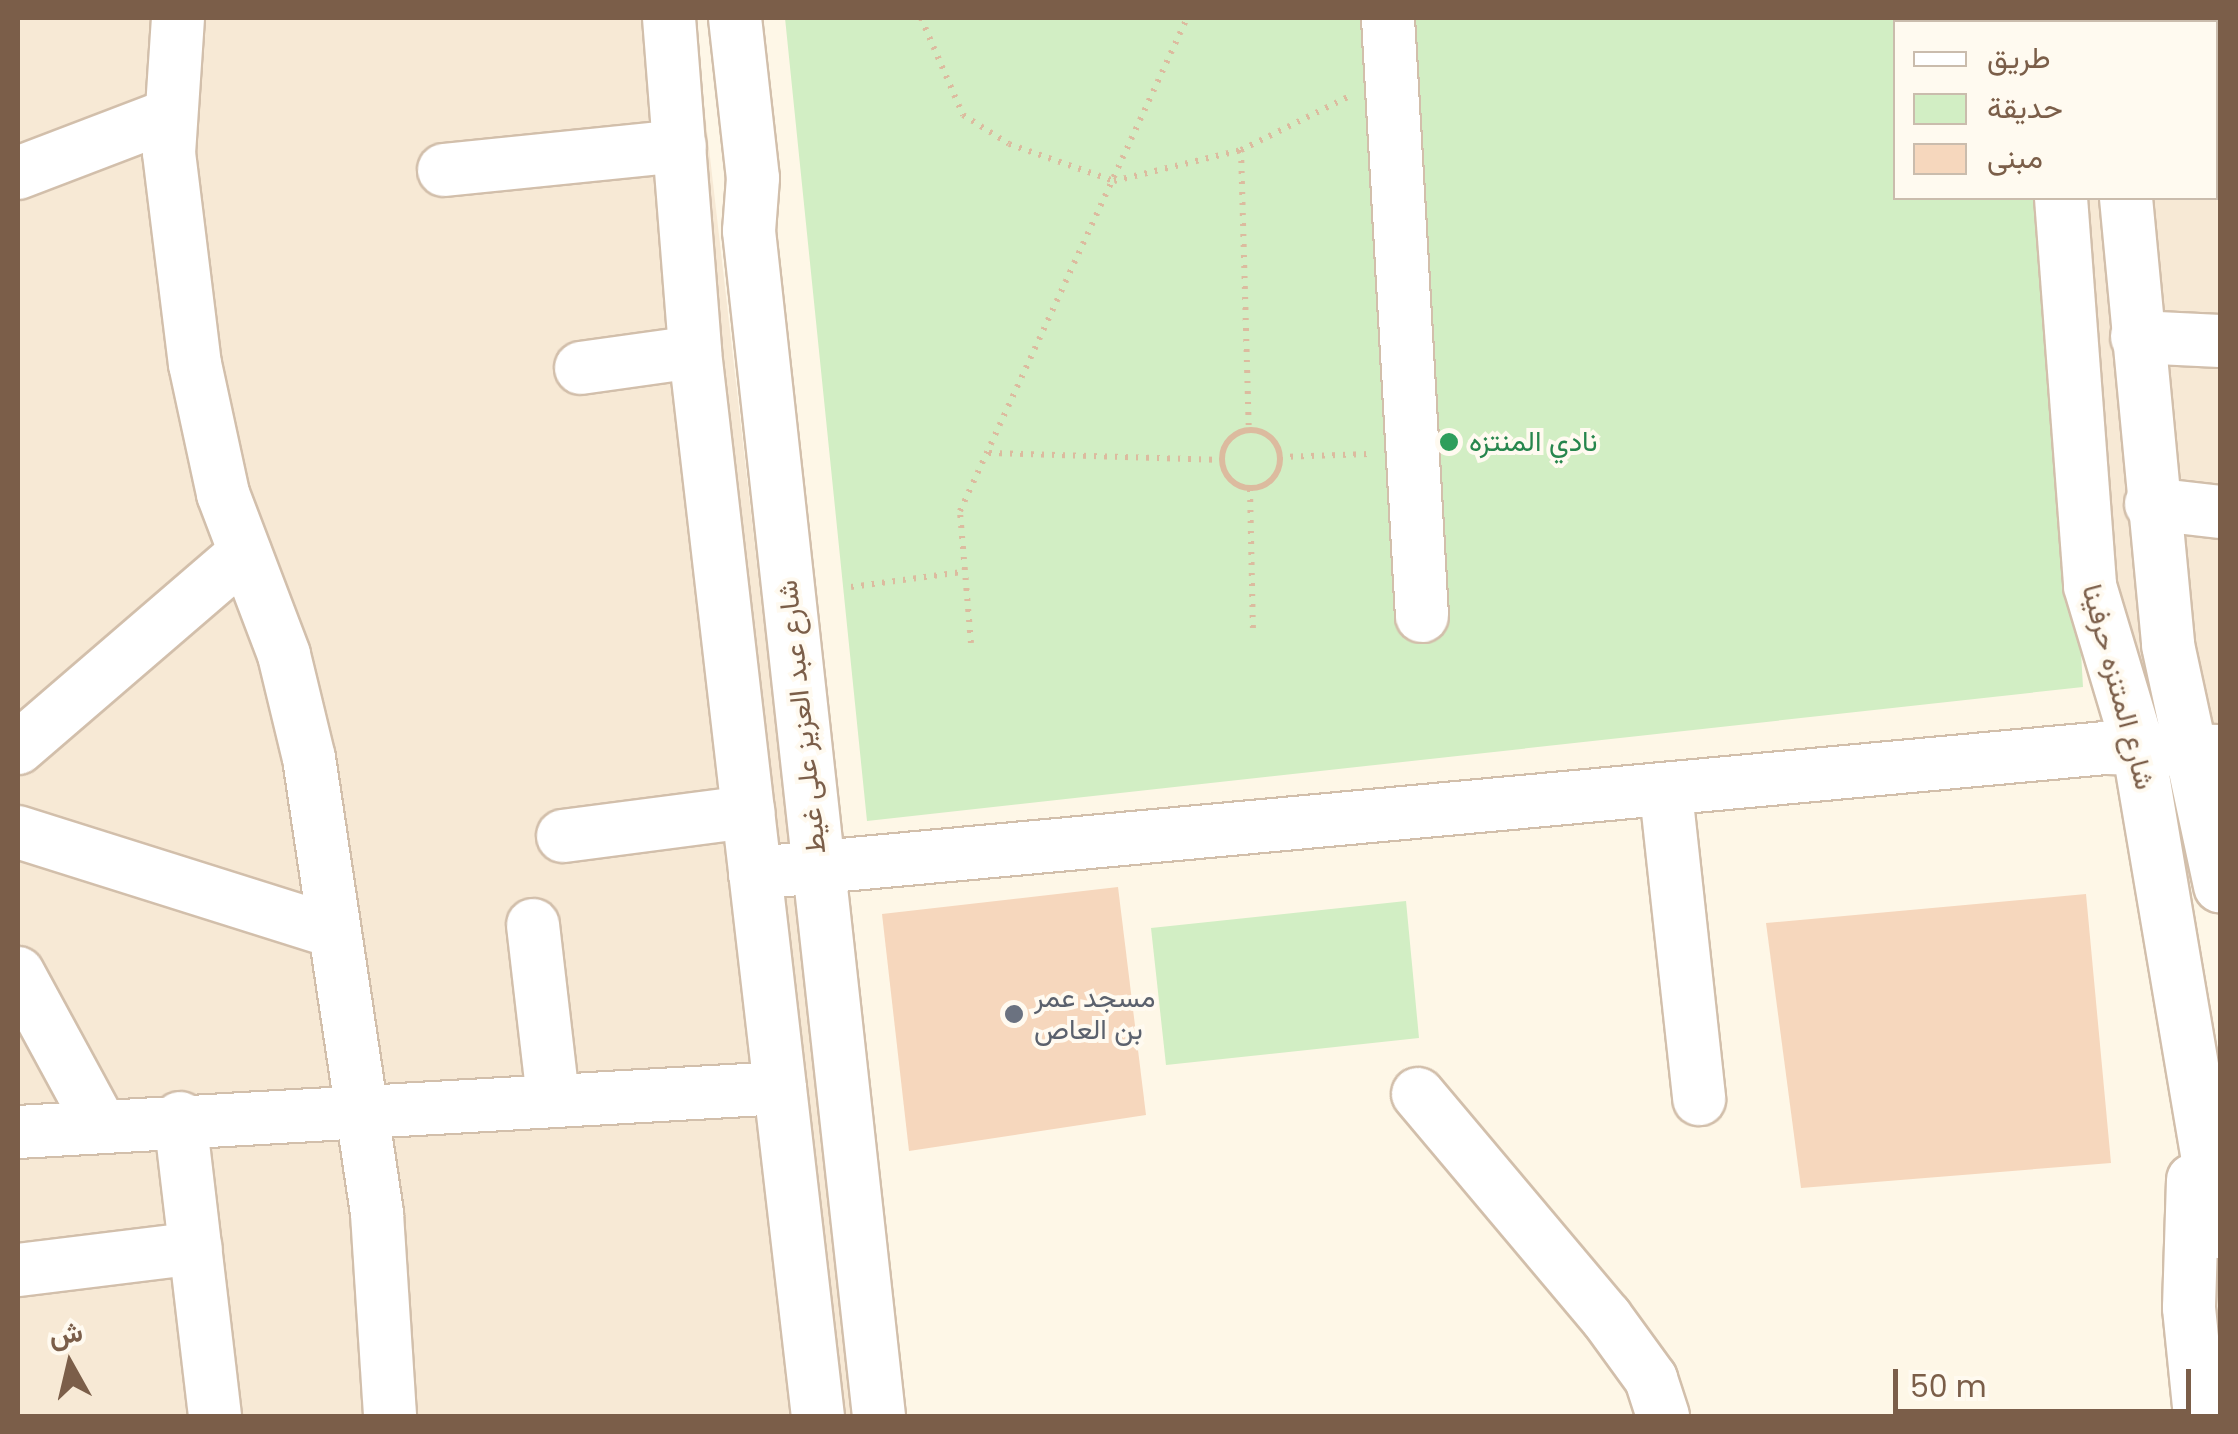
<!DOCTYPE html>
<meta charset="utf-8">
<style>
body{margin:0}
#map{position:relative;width:2238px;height:1434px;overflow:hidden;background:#fef7e7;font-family:Poppins,Vazirmatn,sans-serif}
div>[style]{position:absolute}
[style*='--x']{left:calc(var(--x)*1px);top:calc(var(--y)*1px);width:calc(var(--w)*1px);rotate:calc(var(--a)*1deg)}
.residential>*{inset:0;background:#f7e9d5}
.green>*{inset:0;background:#d2eec4}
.building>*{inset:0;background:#f6d7bd}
.path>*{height:6px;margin-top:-3px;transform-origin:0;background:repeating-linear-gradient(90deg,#dcbb9f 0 2.5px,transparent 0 10.5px)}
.path>.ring{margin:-3px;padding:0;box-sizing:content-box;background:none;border:6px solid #dcbb9f;border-radius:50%}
.roads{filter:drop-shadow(2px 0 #d2bfab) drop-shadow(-2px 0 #d2bfab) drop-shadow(0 2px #d2bfab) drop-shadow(0 -2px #d2bfab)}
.minor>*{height:52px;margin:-26px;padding:0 26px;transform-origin:26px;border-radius:26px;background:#fff}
.dots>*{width:28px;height:28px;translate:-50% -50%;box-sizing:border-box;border:5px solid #fffaf0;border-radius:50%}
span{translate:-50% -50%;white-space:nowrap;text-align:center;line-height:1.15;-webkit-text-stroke:8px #fffaf0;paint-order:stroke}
.leisure-label{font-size:28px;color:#27864d}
.left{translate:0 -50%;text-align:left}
.street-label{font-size:28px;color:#7b5e49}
.worship-label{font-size:28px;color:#5b616d}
.frame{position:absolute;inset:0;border:20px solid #7b5e49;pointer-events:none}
.legend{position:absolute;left:1893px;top:20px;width:325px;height:180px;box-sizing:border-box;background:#fffaf0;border:2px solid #cabcad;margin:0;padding:12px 18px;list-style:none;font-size:30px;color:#7b5e49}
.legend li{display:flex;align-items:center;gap:20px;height:50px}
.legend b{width:50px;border:2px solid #cabcad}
.north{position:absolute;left:20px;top:1314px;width:100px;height:100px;-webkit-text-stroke:8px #fffaf0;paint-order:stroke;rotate:352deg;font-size:28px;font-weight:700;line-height:40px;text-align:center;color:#7b5e49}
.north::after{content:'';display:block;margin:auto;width:35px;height:45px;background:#7b5e49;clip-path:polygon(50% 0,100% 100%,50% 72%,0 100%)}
.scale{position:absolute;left:1893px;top:1369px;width:298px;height:45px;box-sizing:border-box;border:5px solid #7b5e49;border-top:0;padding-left:12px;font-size:30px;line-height:35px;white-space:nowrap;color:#7b5e49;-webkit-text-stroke:8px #fffaf0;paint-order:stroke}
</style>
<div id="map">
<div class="residential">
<div style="clip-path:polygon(18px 18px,694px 18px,855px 1416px,18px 1416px)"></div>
<div style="clip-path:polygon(2065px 18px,2220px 18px,2220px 753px,2108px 736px,2075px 198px,2216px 198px,2216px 22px)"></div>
</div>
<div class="green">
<div style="clip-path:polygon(785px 18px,2044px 18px,1896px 22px,1896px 198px,2055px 198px,2083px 687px,867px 821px)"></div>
<div style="clip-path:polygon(1406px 901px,1419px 1038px,1166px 1065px,1151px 928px)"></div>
</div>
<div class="building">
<div style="clip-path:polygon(1118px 887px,1146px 1115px,909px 1151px,882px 914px)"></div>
<div style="clip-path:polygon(2086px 894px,2111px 1163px,1801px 1188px,1766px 923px)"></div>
</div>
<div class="path">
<div style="--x:921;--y:18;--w:106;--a:66.6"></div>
<div style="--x:963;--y:115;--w:54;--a:32.2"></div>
<div style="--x:1009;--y:144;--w:111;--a:19.4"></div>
<div style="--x:1114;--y:181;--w:131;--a:-13.7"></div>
<div style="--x:1241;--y:150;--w:122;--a:-26.4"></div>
<div style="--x:1241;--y:150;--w:280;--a:88.4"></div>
<div class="ring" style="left:1222px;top:430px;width:52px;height:52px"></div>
<div style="--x:989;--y:453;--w:234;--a:1.7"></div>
<div style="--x:1280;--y:457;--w:89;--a:-1.9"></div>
<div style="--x:1250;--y:489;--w:140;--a:88.8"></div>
<div style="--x:851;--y:587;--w:112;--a:-7.7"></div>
<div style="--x:971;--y:643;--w:132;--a:-94.8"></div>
<div style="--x:960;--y:511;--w:543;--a:-65.28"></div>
</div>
<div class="roads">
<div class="minor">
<div style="--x:178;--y:18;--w:135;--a:93.8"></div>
<div style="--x:169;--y:153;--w:213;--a:83"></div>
<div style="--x:195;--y:364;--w:133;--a:77.8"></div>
<div style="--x:223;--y:494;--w:172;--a:69.2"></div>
<div style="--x:284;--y:655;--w:106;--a:76.4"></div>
<div style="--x:309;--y:758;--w:461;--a:81.5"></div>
<div style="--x:377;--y:1214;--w:202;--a:86.3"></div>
<div style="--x:669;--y:18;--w:335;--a:85.5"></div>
<div style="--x:695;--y:352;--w:1071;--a:83.41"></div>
<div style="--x:735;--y:18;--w:161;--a:83.6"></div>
<div style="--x:753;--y:178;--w:53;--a:94.3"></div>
<div style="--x:749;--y:231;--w:1192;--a:83.74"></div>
<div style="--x:1388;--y:18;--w:599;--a:86.75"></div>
<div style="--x:2049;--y:18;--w:4;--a:76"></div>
<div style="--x:2115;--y:18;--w:4;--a:90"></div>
<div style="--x:2216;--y:166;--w:4;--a:-14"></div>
<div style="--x:444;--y:170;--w:237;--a:-5.8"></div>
<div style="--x:18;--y:173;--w:163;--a:-20.9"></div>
<div style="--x:2061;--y:198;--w:389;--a:85.7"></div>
<div style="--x:2090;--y:586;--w:167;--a:73.3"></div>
<div style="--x:2138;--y:746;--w:493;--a:80.4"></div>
<div style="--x:2126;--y:198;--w:449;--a:84.6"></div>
<div style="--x:2168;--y:645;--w:247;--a:77.8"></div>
<div style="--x:2137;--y:337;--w:83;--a:2.8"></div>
<div style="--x:581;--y:368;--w:115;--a:-8"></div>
<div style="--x:2151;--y:504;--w:69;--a:6.6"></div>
<div style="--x:18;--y:748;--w:299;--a:-40.7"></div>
<div style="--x:1666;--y:793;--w:308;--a:83.8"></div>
<div style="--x:18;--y:832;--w:329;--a:17.5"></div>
<div style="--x:563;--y:836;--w:187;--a:-7.4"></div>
<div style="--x:755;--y:873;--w:1356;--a:-5.29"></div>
<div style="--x:2105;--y:748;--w:115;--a:1.5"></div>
<div style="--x:533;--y:925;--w:174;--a:83.4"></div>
<div style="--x:18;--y:973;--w:170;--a:61.5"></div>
<div style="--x:1418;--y:1094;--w:292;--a:49.9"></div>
<div style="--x:1606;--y:1317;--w:77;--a:54"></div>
<div style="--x:1651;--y:1379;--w:39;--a:72"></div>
<div style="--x:180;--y:1118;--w:300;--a:83.3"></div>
<div style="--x:18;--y:1132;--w:763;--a:-3.3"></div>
<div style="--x:2193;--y:1180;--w:128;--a:91.8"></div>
<div style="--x:2189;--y:1308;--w:109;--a:84.2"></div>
<div style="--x:18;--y:1270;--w:179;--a:-7"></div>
</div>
</div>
<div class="dots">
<div style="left:1449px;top:442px;background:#2e9e5b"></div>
<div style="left:1014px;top:1014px;background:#6b7280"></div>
</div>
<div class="leisure-label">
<span class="left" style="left:1469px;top:442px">نادي المنتزه</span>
</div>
<div class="street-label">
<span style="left:2118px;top:687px;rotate:75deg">شارع المتنزه حرفينا</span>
<span style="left:802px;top:717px;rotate:-96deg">شارع عبد العزيز على غيط</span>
</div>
<div class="worship-label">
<span class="left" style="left:1034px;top:1014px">مسجد عمر<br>بن العاص</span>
</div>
<div class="frame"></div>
<ul class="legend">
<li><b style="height:12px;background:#fff"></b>طريق</li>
<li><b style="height:28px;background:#d2eec4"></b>حديقة</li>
<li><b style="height:28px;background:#f6d7bd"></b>مبنى</li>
</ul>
<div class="north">ش</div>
<div class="scale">50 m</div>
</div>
